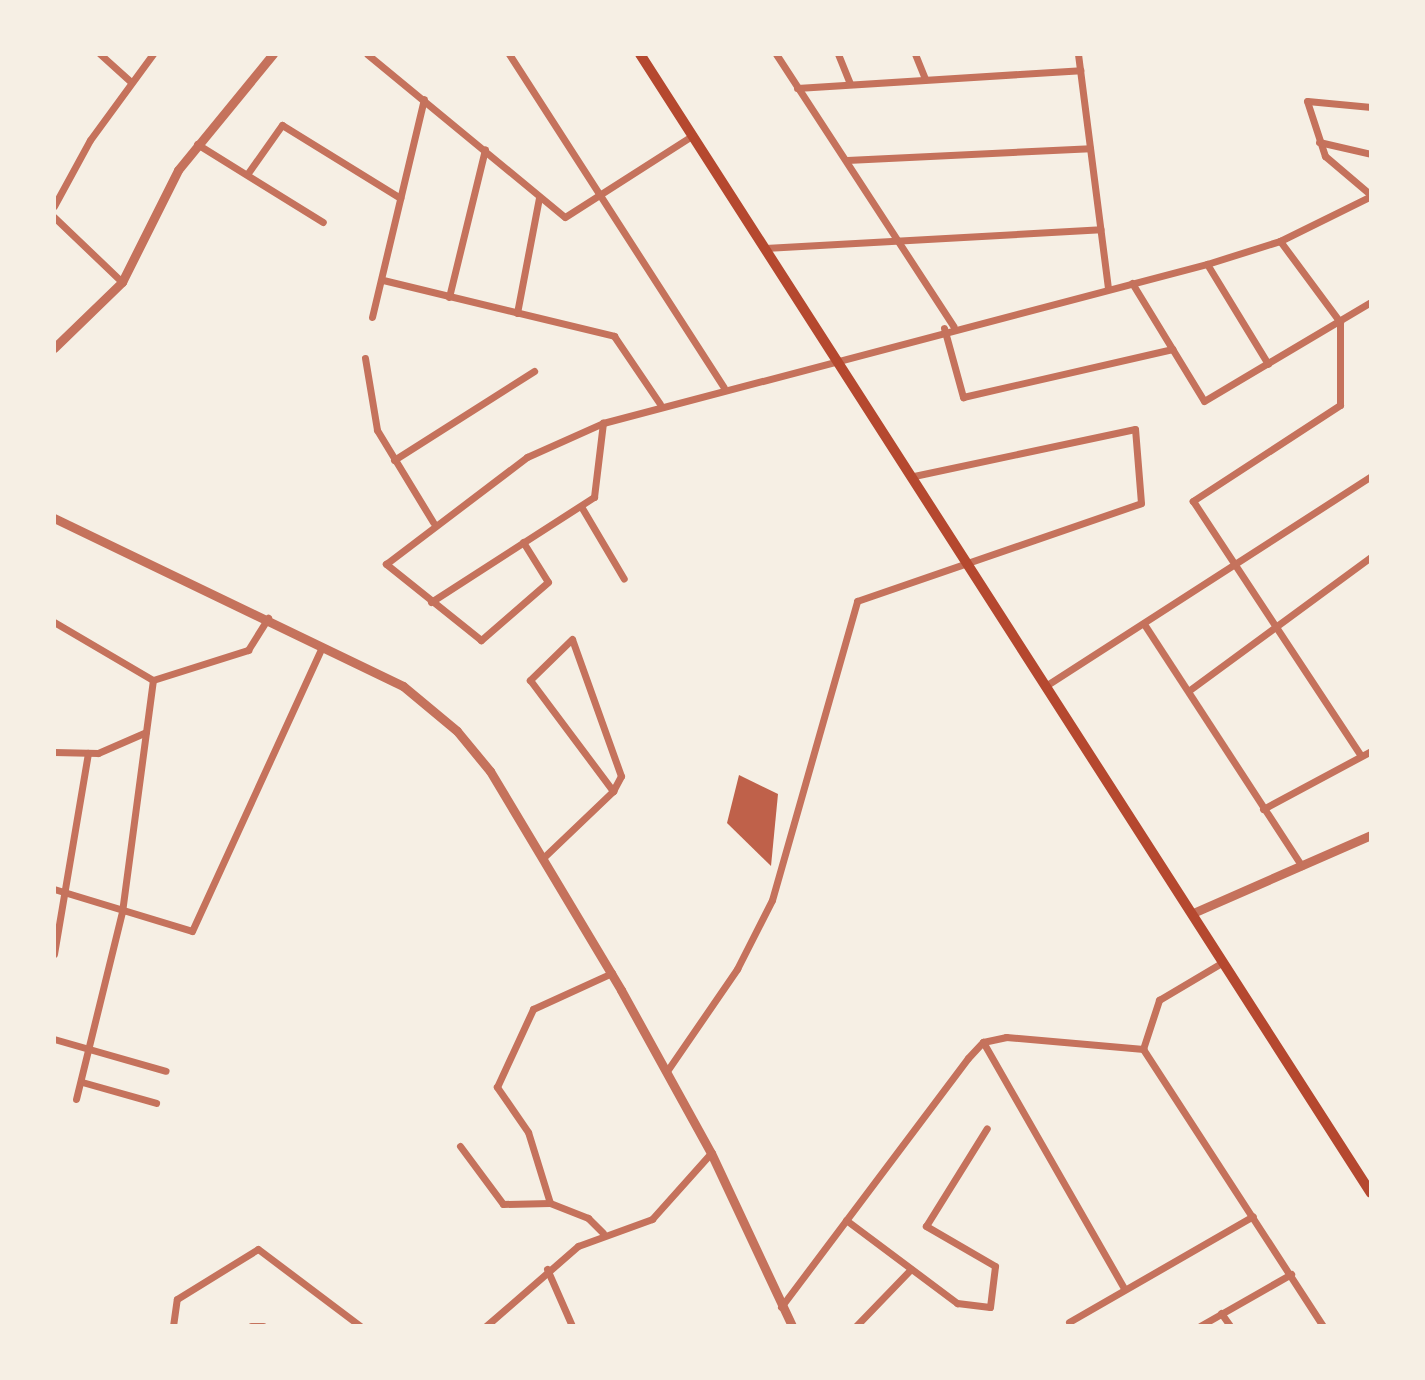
<!DOCTYPE html>
<style>
body{margin:0}
#map{position:relative;width:1425px;height:1380px;overflow:hidden;background:#f6efe4;font-family:"Work Sans",sans-serif}
div>[style]{position:absolute}
[style*='--x']{left:calc(var(--x)*1px);top:calc(var(--y)*1px);width:calc(var(--w)*1px);rotate:calc(var(--a)*1deg)}
.building>*{inset:0;background:#bf614a}
.minor>*{height:7px;margin:-3.5px;padding:0 3.5px;transform-origin:3.5px;border-radius:3.5px;background:#c5725c}
.tertiary>*{height:9px;margin:-4.5px;padding:0 4.5px;transform-origin:4.5px;border-radius:4.5px;background:#c5725c}
.secondary>*{height:10px;margin:-5px;padding:0 5px;transform-origin:5px;border-radius:5px;background:#b5482f}
span{translate:-50% -50%;white-space:nowrap;text-align:center;line-height:1.15;-webkit-text-stroke:8px #f6efe4;paint-order:stroke}
.frame{position:absolute;inset:0;border:56px solid #f6efe4;pointer-events:none}
</style>
<div id="map">
<div class="building">
<div style="clip-path:polygon(739px 775px,778px 794px,771px 866px,727px 823px)"></div>
</div>
<div class="minor">
<div style="--x:100;--y:54;--w:42;--a:42.1"></div>
<div style="--x:367;--y:54;--w:256;--a:39.5"></div>
<div style="--x:565;--y:217;--w:152;--a:-32.6"></div>
<div style="--x:509;--y:54;--w:396;--a:57.2"></div>
<div style="--x:776;--y:54;--w:325;--a:56.9"></div>
<div style="--x:838;--y:54;--w:32;--a:68"></div>
<div style="--x:915;--y:54;--w:27;--a:68"></div>
<div style="--x:1078;--y:54;--w:237;--a:82.7"></div>
<div style="--x:797;--y:88;--w:284;--a:-3.6"></div>
<div style="--x:1371;--y:107;--w:64;--a:-174.6"></div>
<div style="--x:1307;--y:101;--w:58;--a:71.9"></div>
<div style="--x:1325;--y:156;--w:60;--a:40.3"></div>
<div style="--x:1319;--y:142;--w:53;--a:13"></div>
<div style="--x:197;--y:144;--w:148;--a:31.8"></div>
<div style="--x:847;--y:160;--w:243;--a:-2.8"></div>
<div style="--x:248;--y:173;--w:59;--a:-54.7"></div>
<div style="--x:282;--y:125;--w:139;--a:31.7"></div>
<div style="--x:54;--y:206;--w:75;--a:-61.4"></div>
<div style="--x:90;--y:140;--w:107;--a:-53.8"></div>
<div style="--x:54;--y:217;--w:94;--a:43.7"></div>
<div style="--x:1280;--y:241;--w:101;--a:53.5"></div>
<div style="--x:1340;--y:322;--w:83;--a:90"></div>
<div style="--x:1340;--y:405;--w:176;--a:146.9"></div>
<div style="--x:1193;--y:501;--w:303;--a:56.6"></div>
<div style="--x:765;--y:248;--w:336;--a:-3.2"></div>
<div style="--x:1207;--y:264;--w:117;--a:58.6"></div>
<div style="--x:383;--y:280;--w:238;--a:13.6"></div>
<div style="--x:614;--y:336;--w:82;--a:55.9"></div>
<div style="--x:1132;--y:283;--w:138;--a:58.6"></div>
<div style="--x:1204;--y:401;--w:194;--a:-30.7"></div>
<div style="--x:449;--y:297;--w:152;--a:-76.3"></div>
<div style="--x:517;--y:313;--w:117;--a:-79.2"></div>
<div style="--x:372;--y:317;--w:224;--a:-76.6"></div>
<div style="--x:944;--y:328;--w:72;--a:74.6"></div>
<div style="--x:963;--y:397;--w:215;--a:-12.9"></div>
<div style="--x:365;--y:358;--w:73;--a:80.5"></div>
<div style="--x:377;--y:430;--w:108;--a:58.7"></div>
<div style="--x:394;--y:460;--w:166;--a:-32.4"></div>
<div style="--x:582;--y:508;--w:82;--a:59.4"></div>
<div style="--x:523;--y:542;--w:47;--a:58"></div>
<div style="--x:548;--y:582;--w:89;--a:139.1"></div>
<div style="--x:481;--y:640;--w:122;--a:-141.3"></div>
<div style="--x:386;--y:564;--w:177;--a:-37.2"></div>
<div style="--x:527;--y:457;--w:83;--a:-24.1"></div>
<div style="--x:603;--y:423;--w:625;--a:-14.75"></div>
<div style="--x:1207;--y:264;--w:77;--a:-17.5"></div>
<div style="--x:1280;--y:241;--w:102;--a:-26.3"></div>
<div style="--x:431;--y:602;--w:194;--a:-32.8"></div>
<div style="--x:594;--y:497;--w:75;--a:-83.1"></div>
<div style="--x:54;--y:622;--w:115;--a:30.4"></div>
<div style="--x:153;--y:680;--w:100;--a:-17.5"></div>
<div style="--x:248;--y:650;--w:38;--a:-58"></div>
<div style="--x:1144;--y:624;--w:289;--a:56.9"></div>
<div style="--x:1047;--y:685;--w:386;--a:-32.8"></div>
<div style="--x:1191;--y:689;--w:223;--a:-36.3"></div>
<div style="--x:54;--y:752;--w:44;--a:1.3"></div>
<div style="--x:98;--y:753;--w:52;--a:-23.6"></div>
<div style="--x:1263;--y:809;--w:123;--a:-28.2"></div>
<div style="--x:543;--y:858;--w:97;--a:-43.7"></div>
<div style="--x:613;--y:791;--w:17;--a:-62"></div>
<div style="--x:621;--y:776;--w:145;--a:-109.7"></div>
<div style="--x:572;--y:639;--w:59;--a:135.7"></div>
<div style="--x:530;--y:680;--w:139;--a:53.2"></div>
<div style="--x:54;--y:889;--w:144;--a:16.9"></div>
<div style="--x:192;--y:931;--w:312;--a:-65.4"></div>
<div style="--x:54;--y:954;--w:204;--a:-80.4"></div>
<div style="--x:54;--y:1039;--w:116;--a:15.9"></div>
<div style="--x:983;--y:1042;--w:284;--a:60.2"></div>
<div style="--x:1143;--y:1049;--w:52;--a:-71.9"></div>
<div style="--x:1159;--y:1000;--w:74;--a:-30.7"></div>
<div style="--x:667;--y:1071;--w:124;--a:-55.5"></div>
<div style="--x:737;--y:969;--w:77;--a:-63.1"></div>
<div style="--x:772;--y:900;--w:311;--a:-74.1"></div>
<div style="--x:857;--y:601;--w:300;--a:-19"></div>
<div style="--x:1141;--y:503;--w:74;--a:-94.6"></div>
<div style="--x:1135;--y:429;--w:226;--a:168"></div>
<div style="--x:82;--y:1082;--w:77;--a:15.8"></div>
<div style="--x:76;--y:1099;--w:193;--a:-76.2"></div>
<div style="--x:122;--y:912;--w:234;--a:-82.4"></div>
<div style="--x:460;--y:1146;--w:72;--a:53.4"></div>
<div style="--x:503;--y:1204;--w:47;--a:-1.2"></div>
<div style="--x:550;--y:1203;--w:41;--a:21.5"></div>
<div style="--x:588;--y:1218;--w:21;--a:45"></div>
<div style="--x:550;--y:1203;--w:74;--a:-107.2"></div>
<div style="--x:528;--y:1132;--w:55;--a:-124.6"></div>
<div style="--x:497;--y:1087;--w:86;--a:-65.2"></div>
<div style="--x:533;--y:1009;--w:87;--a:-24.5"></div>
<div style="--x:846;--y:1220;--w:139;--a:36.8"></div>
<div style="--x:957;--y:1303;--w:33;--a:7"></div>
<div style="--x:990;--y:1307;--w:41;--a:-83"></div>
<div style="--x:995;--y:1266;--w:80;--a:-149.9"></div>
<div style="--x:926;--y:1226;--w:115;--a:-58.1"></div>
<div style="--x:547;--y:1269;--w:62;--a:66.3"></div>
<div style="--x:781;--y:1307;--w:311;--a:-53.1"></div>
<div style="--x:968;--y:1058;--w:22;--a:-47"></div>
<div style="--x:983;--y:1042;--w:24;--a:-12"></div>
<div style="--x:1006;--y:1037;--w:138;--a:5"></div>
<div style="--x:1143;--y:1049;--w:330;--a:57"></div>
<div style="--x:1221;--y:1313;--w:16;--a:55"></div>
<div style="--x:1069;--y:1322;--w:212;--a:-29.9"></div>
<div style="--x:173;--y:1326;--w:27;--a:-82"></div>
<div style="--x:177;--y:1299;--w:95;--a:-31.7"></div>
<div style="--x:258;--y:1249;--w:128;--a:37"></div>
<div style="--x:251;--y:1326;--w:12;--a:0"></div>
<div style="--x:486;--y:1326;--w:122;--a:-41"></div>
<div style="--x:578;--y:1246;--w:79;--a:-20"></div>
<div style="--x:652;--y:1219;--w:89;--a:-48.2"></div>
<div style="--x:856;--y:1326;--w:79;--a:-46"></div>
<div style="--x:1200;--y:1326;--w:105;--a:-29.7"></div>
</div>
<div class="tertiary">
<div style="--x:54;--y:348;--w:95;--a:-44.1"></div>
<div style="--x:122;--y:282;--w:125;--a:-63.4"></div>
<div style="--x:178;--y:170;--w:150;--a:-50.7"></div>
<div style="--x:54;--y:518;--w:387;--a:25.7"></div>
<div style="--x:403;--y:686;--w:70;--a:39.8"></div>
<div style="--x:457;--y:731;--w:52;--a:50.5"></div>
<div style="--x:490;--y:771;--w:255;--a:59.1"></div>
<div style="--x:621;--y:990;--w:186;--a:61.1"></div>
<div style="--x:711;--y:1153;--w:191;--a:64.9"></div>
<div style="--x:1193;--y:913;--w:194;--a:-23.7"></div>
</div>
<div class="secondary">
<div style="--x:640;--y:54;--w:1353;--a:57.31"></div>
</div>
<div class="frame"></div>
</div>
